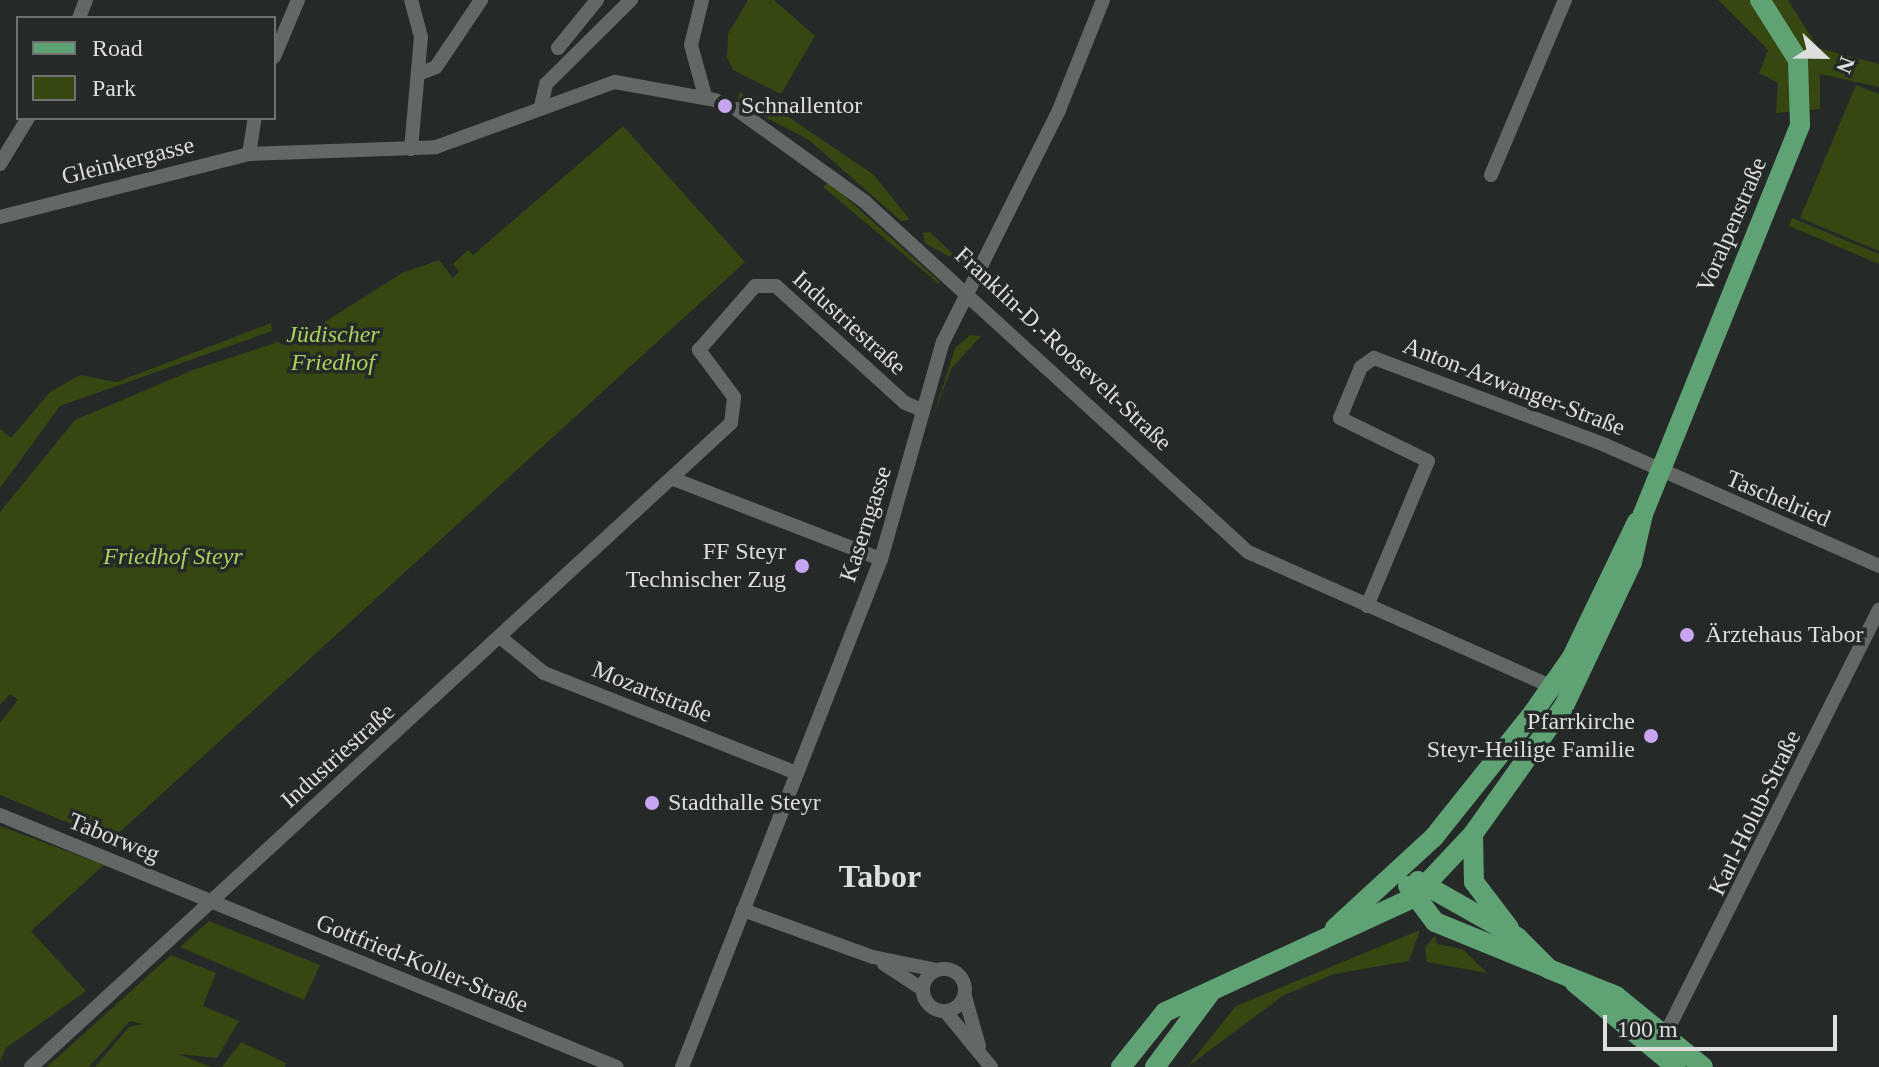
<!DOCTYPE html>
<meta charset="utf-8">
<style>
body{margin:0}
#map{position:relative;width:1879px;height:1067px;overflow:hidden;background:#252928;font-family:Georgia,serif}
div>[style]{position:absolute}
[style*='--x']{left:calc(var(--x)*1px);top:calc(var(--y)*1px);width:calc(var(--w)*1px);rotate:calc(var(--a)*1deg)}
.green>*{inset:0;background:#364712}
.street-tunnel>*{height:14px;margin-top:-7px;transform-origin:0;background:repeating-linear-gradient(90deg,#414443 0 14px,transparent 0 21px)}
.street>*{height:14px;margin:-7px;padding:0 7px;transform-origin:7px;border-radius:7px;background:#636866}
.street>.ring{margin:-7px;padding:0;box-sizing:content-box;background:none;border:14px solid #636866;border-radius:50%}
.primary>*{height:20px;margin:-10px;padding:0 10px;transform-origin:10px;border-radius:10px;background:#5fa374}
.dots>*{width:22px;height:22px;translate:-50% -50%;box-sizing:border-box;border:4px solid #252928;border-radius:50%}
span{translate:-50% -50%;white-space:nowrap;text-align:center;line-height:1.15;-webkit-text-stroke:7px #252928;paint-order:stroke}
.poi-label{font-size:24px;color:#dddfde}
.left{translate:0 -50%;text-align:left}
.right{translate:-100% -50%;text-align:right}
.street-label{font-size:24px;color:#dddfde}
.park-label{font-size:24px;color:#a9d25e;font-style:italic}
.district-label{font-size:32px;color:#dce1e0;font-weight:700}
.legend{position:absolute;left:16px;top:16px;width:260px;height:104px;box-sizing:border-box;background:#252928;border:2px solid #6f7271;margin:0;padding:10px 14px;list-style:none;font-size:24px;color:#dddfde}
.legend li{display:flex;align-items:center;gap:16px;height:40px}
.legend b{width:40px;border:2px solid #6f7271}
.north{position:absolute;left:1783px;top:16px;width:80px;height:80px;-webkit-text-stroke:6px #252928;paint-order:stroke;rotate:112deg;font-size:22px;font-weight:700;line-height:32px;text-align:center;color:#dddfde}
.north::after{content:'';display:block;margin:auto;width:28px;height:36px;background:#dddfde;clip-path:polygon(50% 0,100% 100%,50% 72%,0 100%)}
.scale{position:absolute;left:1603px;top:1015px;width:234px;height:36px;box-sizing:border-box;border:4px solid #dddfde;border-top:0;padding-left:10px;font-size:24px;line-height:28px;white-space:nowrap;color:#dddfde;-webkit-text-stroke:6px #252928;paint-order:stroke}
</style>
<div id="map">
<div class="green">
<div style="clip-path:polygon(748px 0,774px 0,815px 36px,781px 94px,733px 70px,727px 57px,728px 34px)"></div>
<div style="clip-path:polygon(1718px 0,1788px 0,1818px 48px,1879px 64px,1879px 87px,1820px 74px,1820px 109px,1776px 113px,1778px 83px,1759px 73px,1768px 50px)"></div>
<div style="clip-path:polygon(1856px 85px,1879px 94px,1879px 251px,1800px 218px)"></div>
<div style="clip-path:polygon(739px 92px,777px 109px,874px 175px,910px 220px,901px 221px,809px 140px,738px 103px)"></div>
<div style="clip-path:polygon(623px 126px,745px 262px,121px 831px,103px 837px,0 795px,0 723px,18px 700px,10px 694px,0 705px,0 512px,75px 420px,193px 370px,278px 342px,287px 346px,402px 273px,439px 260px,453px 278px,459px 271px,453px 264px,468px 250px,473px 255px)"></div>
<div style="clip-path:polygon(829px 182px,939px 281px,939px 284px,823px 187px)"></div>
<div style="clip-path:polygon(1792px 218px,1879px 254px,1879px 264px,1789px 226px)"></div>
<div style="clip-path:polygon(930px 232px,953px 254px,955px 260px,925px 243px,923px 233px)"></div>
<div style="clip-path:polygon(271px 323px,272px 331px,60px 406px,0 488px,0 429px,11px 438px,50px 392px,80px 375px,117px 382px)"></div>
<div style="clip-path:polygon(970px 335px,981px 336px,951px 369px,933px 418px,955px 348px)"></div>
<div style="clip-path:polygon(0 826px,104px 865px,31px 931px,86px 991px,6px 1048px,0 1062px)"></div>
<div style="clip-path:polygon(209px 921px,320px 965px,304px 1000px,180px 947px)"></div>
<div style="clip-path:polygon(1420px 930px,1409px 961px,1334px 974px,1284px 995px,1187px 1067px,1236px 1006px)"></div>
<div style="clip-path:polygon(1435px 935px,1437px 944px,1463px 949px,1487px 973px,1427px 962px,1425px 948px)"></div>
<div style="clip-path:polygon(171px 955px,216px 973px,203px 1006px,239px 1021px,217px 1058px,178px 1054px,211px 1067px,95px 1067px,129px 1027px,142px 1024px,130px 1021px,89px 1067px,47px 1067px)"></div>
<div style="clip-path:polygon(241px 1042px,286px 1063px,285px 1067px,222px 1067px)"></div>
</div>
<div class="street-tunnel">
<div style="--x:715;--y:100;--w:23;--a:23"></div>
</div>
<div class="street">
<div style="--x:702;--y:0;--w:46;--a:103.7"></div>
<div style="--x:691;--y:45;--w:53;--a:74.6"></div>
<div style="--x:79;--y:18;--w:19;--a:-69"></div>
<div style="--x:558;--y:48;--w:62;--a:-50.9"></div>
<div style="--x:274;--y:57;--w:62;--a:-67.2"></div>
<div style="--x:418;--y:74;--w:19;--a:-21"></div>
<div style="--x:436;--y:67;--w:81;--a:-56.1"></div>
<div style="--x:541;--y:106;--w:23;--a:-77"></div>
<div style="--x:546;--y:84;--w:120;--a:-44.7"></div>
<div style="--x:736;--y:109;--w:158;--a:35.7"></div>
<div style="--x:864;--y:201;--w:520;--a:42.43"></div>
<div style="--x:1248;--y:552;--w:333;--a:23.9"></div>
<div style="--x:411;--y:149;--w:112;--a:-84.9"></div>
<div style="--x:421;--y:37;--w:38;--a:-105"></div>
<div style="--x:249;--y:154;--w:36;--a:-81"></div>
<div style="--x:0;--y:164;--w:54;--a:-58.7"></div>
<div style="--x:1491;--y:175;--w:190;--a:-67.1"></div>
<div style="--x:0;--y:217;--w:257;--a:-14.2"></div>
<div style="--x:249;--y:154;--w:187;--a:-2.1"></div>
<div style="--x:436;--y:147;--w:190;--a:-20"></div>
<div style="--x:615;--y:82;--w:102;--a:10.2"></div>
<div style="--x:676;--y:480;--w:220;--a:21.1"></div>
<div style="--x:1367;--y:606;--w:157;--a:-67.2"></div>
<div style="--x:1428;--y:461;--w:98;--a:-154"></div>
<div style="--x:1340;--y:418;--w:55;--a:-67.6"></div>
<div style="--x:1361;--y:367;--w:16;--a:-35"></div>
<div style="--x:1374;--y:358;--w:247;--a:20.6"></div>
<div style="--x:1605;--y:445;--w:300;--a:23.8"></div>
<div style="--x:500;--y:637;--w:57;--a:39.3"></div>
<div style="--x:544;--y:673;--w:272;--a:21.6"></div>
<div style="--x:0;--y:815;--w:666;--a:22.22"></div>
<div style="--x:743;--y:910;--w:138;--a:19.9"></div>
<div style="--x:873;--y:957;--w:64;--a:11.7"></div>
<div style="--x:884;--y:964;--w:45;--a:33.3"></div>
<div class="ring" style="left:923px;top:969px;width:28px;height:28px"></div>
<div style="--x:965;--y:997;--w:51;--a:74.1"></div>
<div style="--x:946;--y:1012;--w:71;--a:50.7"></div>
<div style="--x:1666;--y:1033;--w:474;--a:-63.3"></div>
<div style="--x:31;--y:1067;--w:951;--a:-42.61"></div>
<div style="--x:731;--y:423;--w:26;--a:-83"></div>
<div style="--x:734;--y:397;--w:59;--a:-126.7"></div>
<div style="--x:699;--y:350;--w:85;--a:-48.8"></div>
<div style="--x:755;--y:286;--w:21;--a:0"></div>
<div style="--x:776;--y:286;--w:174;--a:42.2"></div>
<div style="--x:905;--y:403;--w:18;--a:22"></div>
<div style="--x:682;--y:1067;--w:546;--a:-68.61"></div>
<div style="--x:881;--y:559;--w:226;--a:-74.1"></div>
<div style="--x:943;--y:342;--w:259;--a:-63.4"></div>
<div style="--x:1059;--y:110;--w:118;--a:-68.2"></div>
</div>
<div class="primary">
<div style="--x:1473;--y:834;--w:48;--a:88.8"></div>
<div style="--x:1474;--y:882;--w:58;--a:52.7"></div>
<div style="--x:1418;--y:881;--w:114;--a:29.5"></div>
<div style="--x:1517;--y:937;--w:45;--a:45"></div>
<div style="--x:1549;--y:969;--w:72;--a:21.9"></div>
<div style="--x:1616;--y:996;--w:112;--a:39.2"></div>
<div style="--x:1408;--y:886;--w:45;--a:53.1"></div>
<div style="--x:1435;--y:922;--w:122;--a:22.2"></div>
<div style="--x:1335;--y:928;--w:134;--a:-42.6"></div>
<div style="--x:1434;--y:837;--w:159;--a:-51.4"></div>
<div style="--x:1533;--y:713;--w:68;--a:-55.1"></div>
<div style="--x:1572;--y:657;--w:150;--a:-64.3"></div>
<div style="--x:1575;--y:983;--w:131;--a:39.7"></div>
<div style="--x:1121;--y:1067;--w:70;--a:-51.3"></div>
<div style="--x:1165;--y:1012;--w:273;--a:-24.7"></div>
<div style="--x:1413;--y:898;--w:88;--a:-46.8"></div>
<div style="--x:1473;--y:834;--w:157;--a:-54.6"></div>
<div style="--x:1564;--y:706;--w:159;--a:-64.7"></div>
<div style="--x:1632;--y:562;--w:49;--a:-77.1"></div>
<div style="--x:1643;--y:514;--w:419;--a:-68"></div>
<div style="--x:1800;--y:125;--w:65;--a:-91.8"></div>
<div style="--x:1798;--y:60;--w:71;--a:-122.3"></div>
<div style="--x:1155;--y:1067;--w:94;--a:-53.3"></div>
</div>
<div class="dots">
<div style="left:725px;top:106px;background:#c6a6f0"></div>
<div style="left:802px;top:566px;background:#c6a6f0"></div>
<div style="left:1687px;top:635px;background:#c6a6f0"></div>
<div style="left:1651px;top:736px;background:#c6a6f0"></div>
<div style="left:652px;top:803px;background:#c6a6f0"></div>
</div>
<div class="poi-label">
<span class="left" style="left:741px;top:106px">Schnallentor</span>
<span class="right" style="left:786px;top:566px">FF Steyr<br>Technischer Zug</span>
<span class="left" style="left:1705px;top:635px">Ärztehaus Tabor</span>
<span class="right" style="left:1635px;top:736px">Pfarrkirche<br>Steyr-Heilige Familie</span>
<span class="left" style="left:668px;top:803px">Stadthalle Steyr</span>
</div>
<div class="street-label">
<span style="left:128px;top:161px;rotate:-14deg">Gleinkergasse</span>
<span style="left:1732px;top:225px;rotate:-67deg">Voralpenstraße</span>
<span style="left:849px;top:323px;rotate:42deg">Industriestraße</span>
<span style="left:1063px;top:349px;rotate:43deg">Franklin-D.-Roosevelt-Straße</span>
<span style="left:1514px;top:387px;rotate:21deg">Anton-Azwanger-Straße</span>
<span style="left:1778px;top:499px;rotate:23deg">Taschelried</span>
<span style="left:866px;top:524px;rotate:-72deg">Kaserngasse</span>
<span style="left:652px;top:692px;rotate:22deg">Mozartstraße</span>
<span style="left:338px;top:756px;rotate:-42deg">Industriestraße</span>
<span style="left:1755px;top:813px;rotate:-64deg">Karl-Holub-Straße</span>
<span style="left:114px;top:838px;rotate:22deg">Taborweg</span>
<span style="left:422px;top:964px;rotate:22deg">Gottfried-Koller-Straße</span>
</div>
<div class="park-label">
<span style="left:333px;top:349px">Jüdischer<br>Friedhof</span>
<span style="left:173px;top:557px">Friedhof Steyr</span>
</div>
<div class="district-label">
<span style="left:880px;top:876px">Tabor</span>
</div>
<ul class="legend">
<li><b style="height:10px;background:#5fa374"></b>Road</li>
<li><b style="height:22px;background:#364712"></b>Park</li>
</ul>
<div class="north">N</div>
<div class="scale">100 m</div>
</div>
